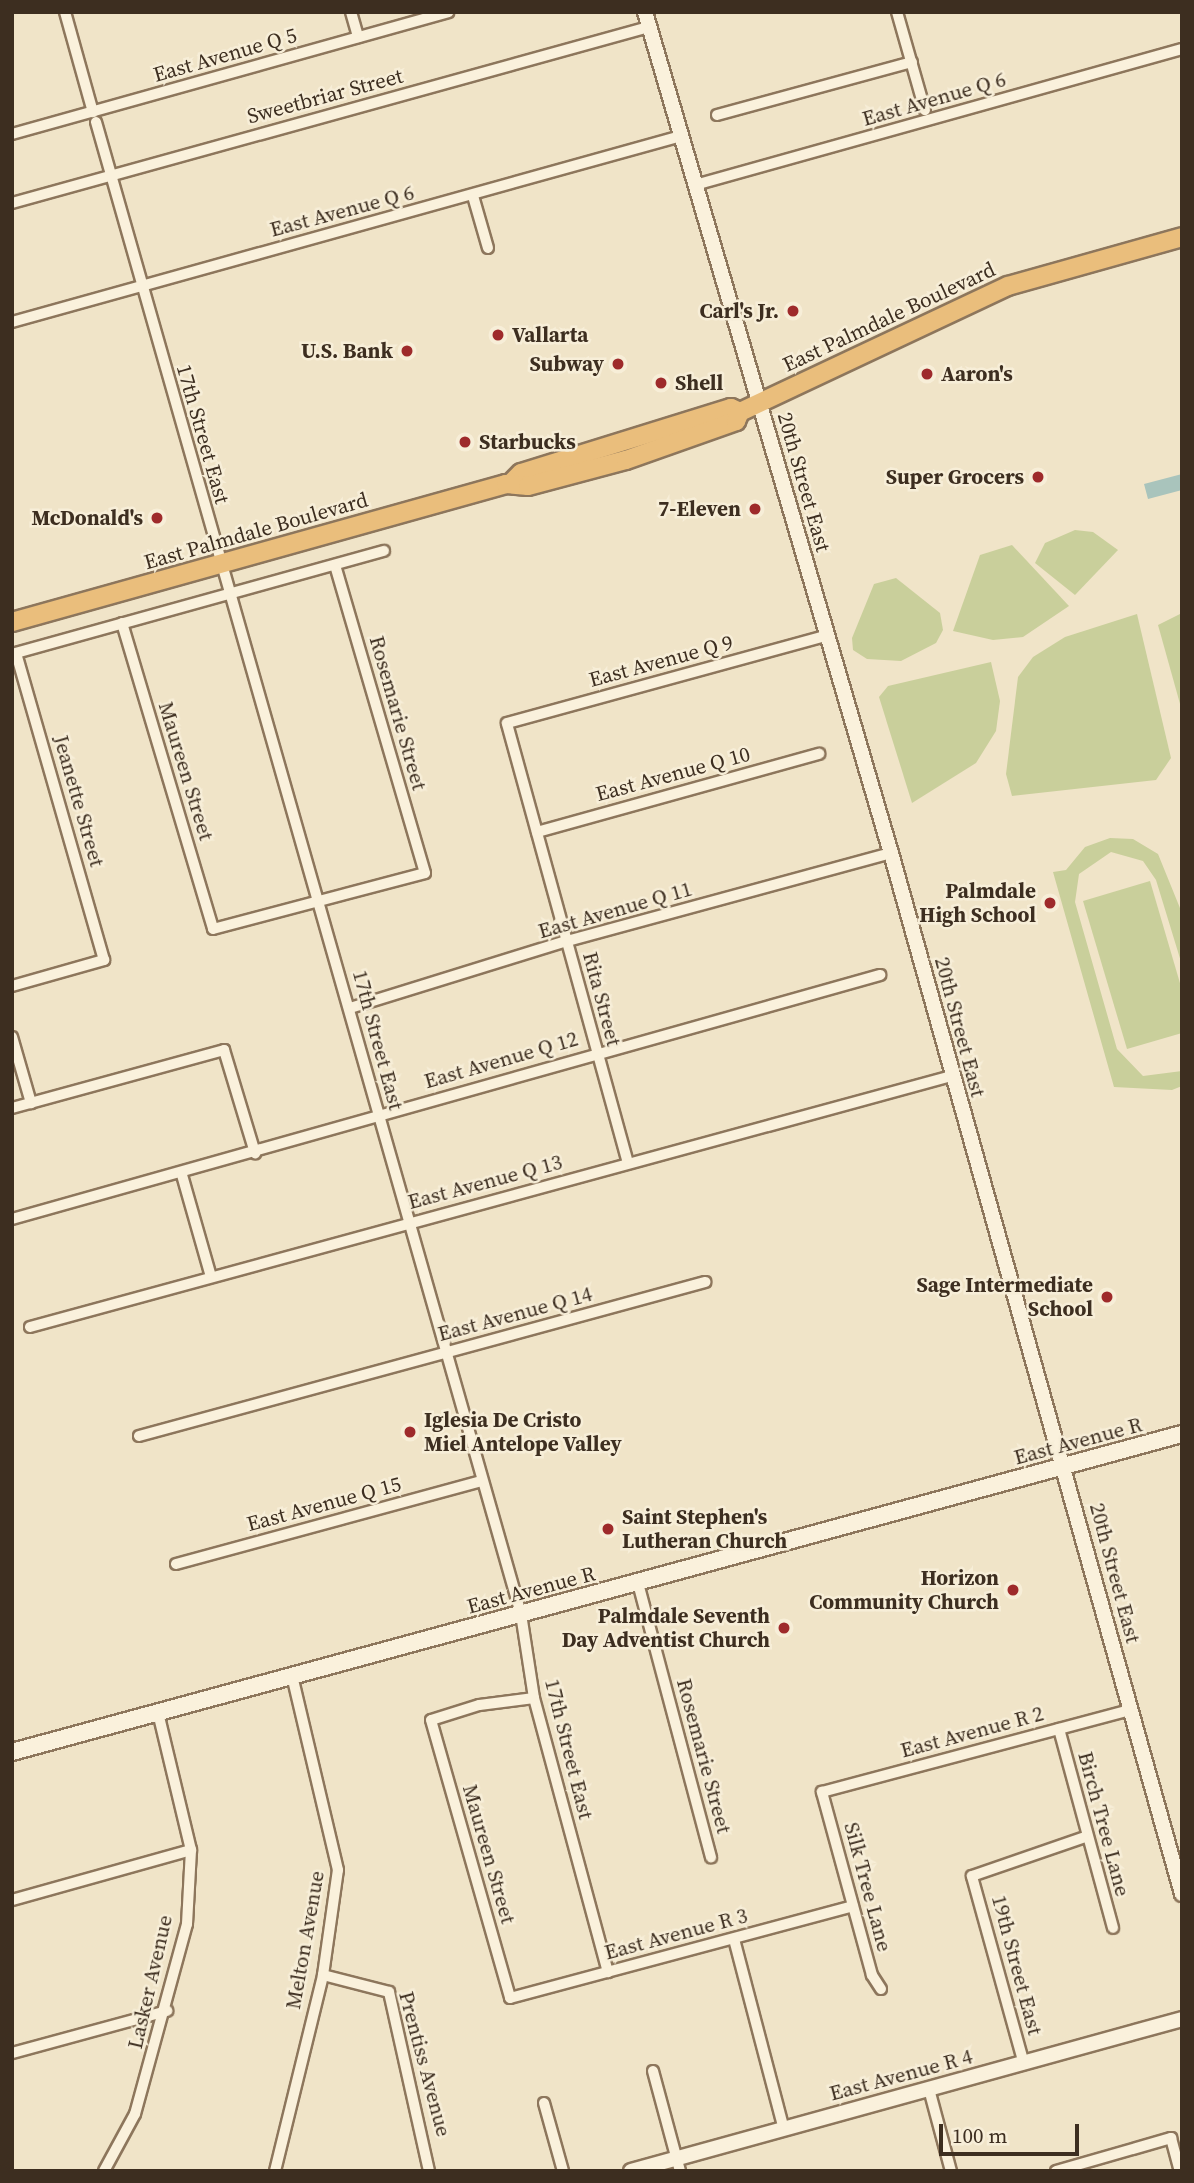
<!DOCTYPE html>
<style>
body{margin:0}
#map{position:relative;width:1194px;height:2183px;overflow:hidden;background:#f0e4c8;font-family:"Source Serif 4",serif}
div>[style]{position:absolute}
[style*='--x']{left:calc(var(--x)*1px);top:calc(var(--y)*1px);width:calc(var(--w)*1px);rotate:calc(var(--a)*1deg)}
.green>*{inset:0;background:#c9cf9b}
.water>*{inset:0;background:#a9c4bc}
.roads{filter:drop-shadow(2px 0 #8d765c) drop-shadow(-2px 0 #8d765c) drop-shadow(0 2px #8d765c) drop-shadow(0 -2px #8d765c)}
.minor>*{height:10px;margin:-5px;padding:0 5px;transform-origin:5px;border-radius:5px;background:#faf1dc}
.tertiary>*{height:14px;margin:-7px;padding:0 7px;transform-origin:7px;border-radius:7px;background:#faf1dc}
.secondary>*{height:16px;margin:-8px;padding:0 8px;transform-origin:8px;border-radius:8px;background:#faf1dc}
.trunk>*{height:18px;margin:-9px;padding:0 9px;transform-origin:9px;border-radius:9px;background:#eabe7c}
.dots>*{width:19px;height:19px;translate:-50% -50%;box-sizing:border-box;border:4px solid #f7eed8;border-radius:50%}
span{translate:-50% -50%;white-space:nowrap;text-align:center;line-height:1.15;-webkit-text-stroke:5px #f7eed8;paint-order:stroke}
.street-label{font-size:21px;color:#3d2e20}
.poi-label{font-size:21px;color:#3d2e20;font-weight:700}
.right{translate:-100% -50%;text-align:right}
.left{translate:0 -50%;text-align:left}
.frame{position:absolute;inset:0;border:14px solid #3d2e20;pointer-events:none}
.scale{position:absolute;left:939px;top:2124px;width:140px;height:32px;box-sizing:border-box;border:4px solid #3d2e20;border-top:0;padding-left:9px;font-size:21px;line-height:24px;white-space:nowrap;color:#3d2e20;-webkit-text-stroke:5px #f7eed8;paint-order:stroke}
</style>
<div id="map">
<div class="green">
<div style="clip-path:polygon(1075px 530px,1093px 532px,1118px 550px,1075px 595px,1035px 563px,1045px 543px)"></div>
<div style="clip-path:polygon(1012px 545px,1069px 606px,1023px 637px,993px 640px,953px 631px,980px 555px)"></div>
<div style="clip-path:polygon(896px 578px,940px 613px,943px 630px,936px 643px,901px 661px,867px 659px,853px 650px,852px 638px,874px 584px)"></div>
<div style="clip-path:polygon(1182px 613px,1182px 711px,1158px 625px)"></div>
<div style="clip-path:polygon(1137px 614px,1171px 758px,1156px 780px,1012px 796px,1006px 774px,1018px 677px,1033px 657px,1065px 637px)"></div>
<div style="clip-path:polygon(991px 662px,1000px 701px,996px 731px,976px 763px,912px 803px,879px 697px,888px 686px)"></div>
<div style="clip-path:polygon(1110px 838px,1133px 839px,1158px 854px,1182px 913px,1182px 965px,1156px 880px,1143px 861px,1111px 852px,1079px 874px,1075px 902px,1117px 1049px,1143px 1076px,1182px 1071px,1182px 1086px,1172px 1090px,1114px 1087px,1053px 872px,1066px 870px,1085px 847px)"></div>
<div style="clip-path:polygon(1150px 881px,1182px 990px,1182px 1033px,1127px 1049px,1083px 901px)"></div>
</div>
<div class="water">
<div style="clip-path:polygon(1182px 474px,1182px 490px,1148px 499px,1144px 484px)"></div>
</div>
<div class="roads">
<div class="minor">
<div style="--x:65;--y:12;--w:104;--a:74.4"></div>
<div style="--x:351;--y:12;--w:26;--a:74"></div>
<div style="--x:897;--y:12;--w:102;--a:74.1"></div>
<div style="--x:717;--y:115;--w:202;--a:-15.2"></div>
<div style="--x:96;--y:122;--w:1551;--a:74.1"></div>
<div style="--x:521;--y:1614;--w:85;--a:81.2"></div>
<div style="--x:534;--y:1698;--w:284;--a:74.9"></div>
<div style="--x:12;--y:134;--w:453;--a:-15.6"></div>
<div style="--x:695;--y:185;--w:506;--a:-15.6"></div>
<div style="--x:473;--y:196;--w:54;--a:73.9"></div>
<div style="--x:12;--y:203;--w:661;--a:-15.45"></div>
<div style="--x:12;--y:322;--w:694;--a:-15.54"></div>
<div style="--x:122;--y:623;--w:319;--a:73.4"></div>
<div style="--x:213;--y:929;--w:219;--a:-14.8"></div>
<div style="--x:425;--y:873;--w:321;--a:-106.3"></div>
<div style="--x:12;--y:654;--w:386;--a:-15.5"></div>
<div style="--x:537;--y:832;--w:293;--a:-15.5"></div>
<div style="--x:12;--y:986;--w:96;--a:-15.8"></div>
<div style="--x:104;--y:960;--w:319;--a:-106"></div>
<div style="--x:350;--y:1008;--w:227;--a:-17.2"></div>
<div style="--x:567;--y:941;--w:336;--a:-15.2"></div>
<div style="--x:12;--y:1037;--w:69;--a:73.9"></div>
<div style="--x:12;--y:1108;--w:220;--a:-15.3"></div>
<div style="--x:224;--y:1050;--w:108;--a:73.2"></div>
<div style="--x:628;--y:1163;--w:456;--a:-105.4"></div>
<div style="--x:507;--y:723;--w:330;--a:-15.3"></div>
<div style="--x:182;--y:1175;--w:106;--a:74.1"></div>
<div style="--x:12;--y:1219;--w:902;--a:-15.7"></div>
<div style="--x:30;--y:1327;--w:955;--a:-15.24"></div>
<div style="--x:139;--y:1436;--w:587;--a:-15.22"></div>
<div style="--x:176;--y:1564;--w:317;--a:-15.2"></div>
<div style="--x:638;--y:1583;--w:284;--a:75.1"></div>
<div style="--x:534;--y:1698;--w:55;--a:172.7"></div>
<div style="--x:479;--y:1705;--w:50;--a:162.6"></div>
<div style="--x:431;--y:1720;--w:289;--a:74.1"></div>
<div style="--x:510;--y:1998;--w:355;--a:-15"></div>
<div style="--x:1059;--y:1729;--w:206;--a:74.8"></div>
<div style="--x:12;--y:1900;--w:186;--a:-15.6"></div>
<div style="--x:734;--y:1939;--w:196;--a:75.3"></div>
<div style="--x:323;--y:1975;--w:68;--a:14.4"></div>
<div style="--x:389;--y:1992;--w:183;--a:77.4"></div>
<div style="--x:881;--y:1989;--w:17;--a:-123"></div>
<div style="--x:872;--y:1975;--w:190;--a:-105.3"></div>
<div style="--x:822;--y:1792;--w:320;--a:-14.9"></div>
<div style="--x:12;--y:2053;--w:161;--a:-15.2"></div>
<div style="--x:1024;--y:2064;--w:195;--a:-105.5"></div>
<div style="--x:972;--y:1876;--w:120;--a:-19"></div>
<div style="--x:653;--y:2071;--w:104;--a:74.9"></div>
<div style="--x:929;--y:2089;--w:85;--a:75"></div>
<div style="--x:544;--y:2103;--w:71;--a:74.4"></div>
<div style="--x:104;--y:2171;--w:65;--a:-61.5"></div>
<div style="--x:135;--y:2114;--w:197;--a:-74.7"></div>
<div style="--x:187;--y:1924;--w:74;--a:-86.9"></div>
<div style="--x:191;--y:1850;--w:141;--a:-103.5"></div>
<div style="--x:275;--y:2171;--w:202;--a:-76.2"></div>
<div style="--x:323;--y:1975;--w:106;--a:-81.9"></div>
<div style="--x:338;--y:1870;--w:199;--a:-103.3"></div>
<div style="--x:1056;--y:2171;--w:120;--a:-16"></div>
<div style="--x:1171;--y:2138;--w:34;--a:75"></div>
</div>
<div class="tertiary">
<div style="--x:645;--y:12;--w:876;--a:73.7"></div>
<div style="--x:891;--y:853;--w:1081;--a:74.38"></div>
<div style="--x:631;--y:2171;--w:572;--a:-15.42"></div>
</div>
<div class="secondary">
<div style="--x:12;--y:1752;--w:1212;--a:-15.21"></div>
</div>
<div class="trunk">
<div style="--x:511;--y:483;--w:14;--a:-45"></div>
<div style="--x:521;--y:473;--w:220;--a:-17.2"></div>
<div style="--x:731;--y:408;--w:10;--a:24"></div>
<div style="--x:740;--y:412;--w:296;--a:-25.2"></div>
<div style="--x:1008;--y:286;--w:181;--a:-15.7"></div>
<div style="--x:12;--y:622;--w:513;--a:-15.61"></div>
<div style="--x:506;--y:484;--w:22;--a:5"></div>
<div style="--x:528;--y:486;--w:101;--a:-14.9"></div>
<div style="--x:626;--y:460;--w:117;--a:-19.5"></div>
<div style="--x:736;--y:421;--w:10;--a:-66"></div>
</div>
</div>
<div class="dots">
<div style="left:793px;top:311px;background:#9e2a2b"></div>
<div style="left:498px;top:335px;background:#9e2a2b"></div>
<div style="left:407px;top:351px;background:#9e2a2b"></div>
<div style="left:618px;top:364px;background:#9e2a2b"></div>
<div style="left:927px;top:374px;background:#9e2a2b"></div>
<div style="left:661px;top:383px;background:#9e2a2b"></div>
<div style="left:465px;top:442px;background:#9e2a2b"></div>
<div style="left:1038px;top:477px;background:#9e2a2b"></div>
<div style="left:755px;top:509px;background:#9e2a2b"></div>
<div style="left:157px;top:518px;background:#9e2a2b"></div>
<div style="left:1050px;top:903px;background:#9e2a2b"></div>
<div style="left:1107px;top:1297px;background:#9e2a2b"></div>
<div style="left:410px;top:1432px;background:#9e2a2b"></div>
<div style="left:608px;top:1529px;background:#9e2a2b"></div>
<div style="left:1013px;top:1590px;background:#9e2a2b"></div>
<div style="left:784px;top:1628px;background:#9e2a2b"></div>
</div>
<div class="street-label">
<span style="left:225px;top:55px;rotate:-16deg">East Avenue Q 5</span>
<span style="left:325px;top:96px;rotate:-15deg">Sweetbriar Street</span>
<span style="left:934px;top:99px;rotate:-16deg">East Avenue Q 6</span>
<span style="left:342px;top:211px;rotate:-15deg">East Avenue Q 6</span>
<span style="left:889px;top:317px;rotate:-25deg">East Palmdale Boulevard</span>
<span style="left:203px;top:434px;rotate:74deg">17th Street East</span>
<span style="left:804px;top:482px;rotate:74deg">20th Street East</span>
<span style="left:256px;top:531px;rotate:-16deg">East Palmdale Boulevard</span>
<span style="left:661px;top:661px;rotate:-15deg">East Avenue Q 9</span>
<span style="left:398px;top:713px;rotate:74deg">Rosemarie Street</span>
<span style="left:186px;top:771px;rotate:73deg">Maureen Street</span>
<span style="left:673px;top:774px;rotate:-15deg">East Avenue Q 10</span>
<span style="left:79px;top:801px;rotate:74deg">Jeanette Street</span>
<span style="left:615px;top:910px;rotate:-16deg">East Avenue Q 11</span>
<span style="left:602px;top:999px;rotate:75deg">Rita Street</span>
<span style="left:960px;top:1027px;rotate:75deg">20th Street East</span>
<span style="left:378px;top:1040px;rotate:75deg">17th Street East</span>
<span style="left:501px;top:1060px;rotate:-16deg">East Avenue Q 12</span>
<span style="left:485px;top:1182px;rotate:-15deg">East Avenue Q 13</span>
<span style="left:515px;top:1314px;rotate:-15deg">East Avenue Q 14</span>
<span style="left:1078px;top:1441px;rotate:-15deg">East Avenue R</span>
<span style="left:324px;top:1504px;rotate:-15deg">East Avenue Q 15</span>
<span style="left:1115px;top:1573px;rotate:75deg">20th Street East</span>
<span style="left:531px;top:1590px;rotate:-15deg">East Avenue R</span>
<span style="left:972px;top:1732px;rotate:-15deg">East Avenue R 2</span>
<span style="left:569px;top:1749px;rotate:76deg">17th Street East</span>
<span style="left:704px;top:1756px;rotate:75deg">Rosemarie Street</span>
<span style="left:1104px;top:1824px;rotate:75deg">Birch Tree Lane</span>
<span style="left:489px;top:1854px;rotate:74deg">Maureen Street</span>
<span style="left:868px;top:1887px;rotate:75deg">Silk Tree Lane</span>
<span style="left:676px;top:1934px;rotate:-15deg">East Avenue R 3</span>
<span style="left:305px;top:1940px;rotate:-80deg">Melton Avenue</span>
<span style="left:1017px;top:1965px;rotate:75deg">19th Street East</span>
<span style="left:150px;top:1982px;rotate:-77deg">Lasker Avenue</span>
<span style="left:425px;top:2064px;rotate:75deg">Prentiss Avenue</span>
<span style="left:901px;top:2075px;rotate:-15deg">East Avenue R 4</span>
</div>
<div class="poi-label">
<span class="right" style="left:779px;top:311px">Carl's Jr.</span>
<span class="left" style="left:512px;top:335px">Vallarta</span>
<span class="right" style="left:393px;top:351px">U.S. Bank</span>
<span class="right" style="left:604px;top:364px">Subway</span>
<span class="left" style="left:941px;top:374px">Aaron's</span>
<span class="left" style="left:675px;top:383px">Shell</span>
<span class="left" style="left:479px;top:442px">Starbucks</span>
<span class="right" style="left:1024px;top:477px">Super Grocers</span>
<span class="right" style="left:741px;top:509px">7-Eleven</span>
<span class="right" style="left:143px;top:518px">McDonald's</span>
<span class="right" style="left:1036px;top:903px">Palmdale<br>High School</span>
<span class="right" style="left:1093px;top:1297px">Sage Intermediate<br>School</span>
<span class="left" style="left:424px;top:1432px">Iglesia De Cristo<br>Miel Antelope Valley</span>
<span class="left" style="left:622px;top:1529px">Saint Stephen's<br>Lutheran Church</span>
<span class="right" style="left:999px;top:1590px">Horizon<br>Community Church</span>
<span class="right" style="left:770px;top:1628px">Palmdale Seventh<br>Day Adventist Church</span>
</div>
<div class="frame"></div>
<div class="scale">100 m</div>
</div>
